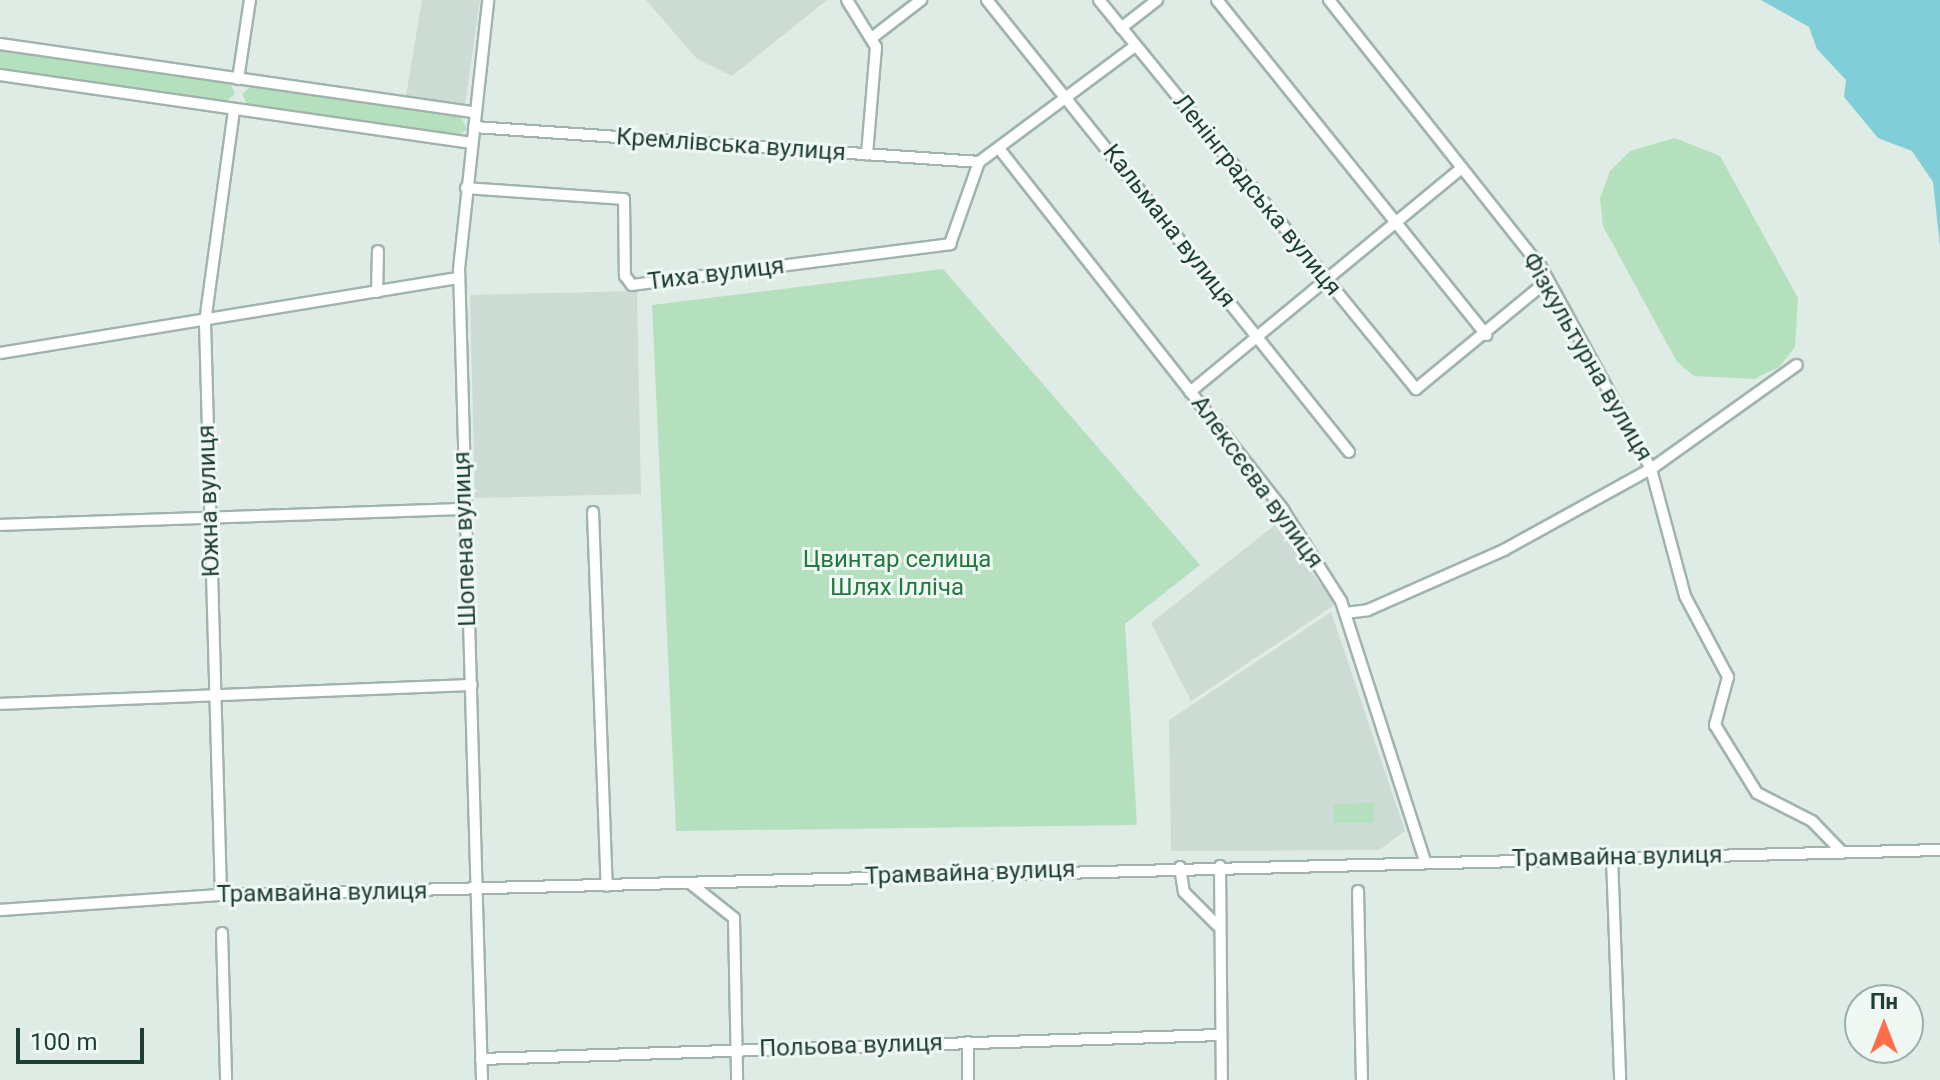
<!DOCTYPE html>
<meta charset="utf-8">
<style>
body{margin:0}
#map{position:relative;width:1940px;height:1080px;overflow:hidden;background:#deece5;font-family:Roboto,sans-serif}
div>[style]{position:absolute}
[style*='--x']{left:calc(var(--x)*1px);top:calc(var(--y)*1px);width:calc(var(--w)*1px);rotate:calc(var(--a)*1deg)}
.built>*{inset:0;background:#ccdcd4}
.green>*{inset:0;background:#b4e0be}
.water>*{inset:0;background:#7fced8}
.roads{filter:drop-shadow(2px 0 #a1b4ac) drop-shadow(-2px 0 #a1b4ac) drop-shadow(0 2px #a1b4ac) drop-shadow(0 -2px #a1b4ac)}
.minor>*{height:10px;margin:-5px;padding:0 5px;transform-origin:5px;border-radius:5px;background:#fff}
span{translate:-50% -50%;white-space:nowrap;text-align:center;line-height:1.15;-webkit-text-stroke:6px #eff8f3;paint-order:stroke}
.street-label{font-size:24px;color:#1e3e34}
.park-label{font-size:24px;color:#237941}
.north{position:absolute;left:1844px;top:984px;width:80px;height:80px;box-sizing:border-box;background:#eff8f3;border:2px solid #9baea7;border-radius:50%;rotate:0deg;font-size:22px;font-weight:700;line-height:32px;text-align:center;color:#1e3e34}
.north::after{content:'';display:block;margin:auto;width:28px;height:36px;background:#ff6e49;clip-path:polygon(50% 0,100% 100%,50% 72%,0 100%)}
.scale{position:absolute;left:16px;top:1028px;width:128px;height:36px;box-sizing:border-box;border:4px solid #1e3e34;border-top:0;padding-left:10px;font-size:24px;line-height:28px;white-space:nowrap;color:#1e3e34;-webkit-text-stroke:6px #eff8f3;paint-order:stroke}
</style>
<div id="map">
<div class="built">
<div style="clip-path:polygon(422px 0,480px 0,465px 105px,406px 96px)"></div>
<div style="clip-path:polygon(646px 0,827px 0,732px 76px,697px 59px)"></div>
<div style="clip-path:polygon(637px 291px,641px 494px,475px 498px,470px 295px)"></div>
<div style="clip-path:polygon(1275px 525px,1336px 604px,1191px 701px,1151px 623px)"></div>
<div style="clip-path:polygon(1331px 612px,1405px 831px,1379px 850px,1171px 851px,1169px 720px)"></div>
</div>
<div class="green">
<div style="clip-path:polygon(0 48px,230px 83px,235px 94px,226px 101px,0 68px)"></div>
<div style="clip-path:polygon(250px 87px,461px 117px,467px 129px,459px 135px,247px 105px,242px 94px)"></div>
<div style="clip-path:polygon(1675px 138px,1720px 156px,1798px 298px,1795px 347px,1779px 367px,1754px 379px,1694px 376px,1677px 362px,1603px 226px,1600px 198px,1610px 171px,1630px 151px)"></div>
<div style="clip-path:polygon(943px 269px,1200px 565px,1125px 624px,1137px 825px,676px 831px,652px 305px)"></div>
<div style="clip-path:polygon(1374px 803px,1374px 823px,1334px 823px,1334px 804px)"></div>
</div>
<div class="water">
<div style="clip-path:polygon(1761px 0,1940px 0,1940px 246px,1933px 182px,1912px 151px,1878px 138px,1844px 97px,1846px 80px,1817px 49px,1809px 27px)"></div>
</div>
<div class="roads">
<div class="minor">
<div style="--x:847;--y:0;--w:55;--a:58.3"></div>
<div style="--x:876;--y:47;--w:108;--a:94.8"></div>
<div style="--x:987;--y:0;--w:579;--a:51.31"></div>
<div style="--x:1099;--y:0;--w:502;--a:50.82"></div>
<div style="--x:1416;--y:389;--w:171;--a:-39.5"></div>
<div style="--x:1217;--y:0;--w:430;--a:51.2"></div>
<div style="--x:1329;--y:0;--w:341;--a:51.6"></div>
<div style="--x:1541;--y:267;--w:230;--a:61.4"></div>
<div style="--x:1651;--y:469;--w:131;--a:75"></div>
<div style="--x:1685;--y:596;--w:92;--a:62"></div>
<div style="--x:1728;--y:677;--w:50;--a:105.2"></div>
<div style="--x:1715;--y:725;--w:80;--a:58.3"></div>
<div style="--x:1757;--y:793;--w:62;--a:27"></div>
<div style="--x:1812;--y:821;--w:43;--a:45.9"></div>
<div style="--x:1121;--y:28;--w:46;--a:-37.9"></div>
<div style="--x:873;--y:37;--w:61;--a:-37.6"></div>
<div style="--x:0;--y:44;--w:476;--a:8.2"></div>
<div style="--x:0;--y:75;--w:475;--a:8.2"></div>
<div style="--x:238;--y:79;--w:80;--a:-81.4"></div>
<div style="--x:474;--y:127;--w:506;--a:3.96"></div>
<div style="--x:979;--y:162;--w:194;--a:-36.6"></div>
<div style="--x:1001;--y:151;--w:457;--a:51.8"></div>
<div style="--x:1283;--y:510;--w:108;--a:57.5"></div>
<div style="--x:1341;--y:601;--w:273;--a:72.1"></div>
<div style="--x:466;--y:188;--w:158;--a:4"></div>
<div style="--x:624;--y:199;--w:77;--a:89.3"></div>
<div style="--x:625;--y:276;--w:11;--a:52"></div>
<div style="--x:632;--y:285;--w:321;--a:-7.3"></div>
<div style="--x:950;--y:244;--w:87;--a:-70.5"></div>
<div style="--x:377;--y:292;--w:41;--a:-88.6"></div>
<div style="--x:0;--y:353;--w:465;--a:-9.3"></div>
<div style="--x:1190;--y:392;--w:352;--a:-39.5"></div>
<div style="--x:593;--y:512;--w:374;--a:87.9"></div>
<div style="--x:0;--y:525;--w:464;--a:-2"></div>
<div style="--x:1345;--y:613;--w:23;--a:-7"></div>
<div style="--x:1368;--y:610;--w:149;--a:-23.8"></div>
<div style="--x:1504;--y:550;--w:168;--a:-28.9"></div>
<div style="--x:1651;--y:469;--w:179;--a:-35.5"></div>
<div style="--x:0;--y:704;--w:472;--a:-2.3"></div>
<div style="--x:1612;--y:857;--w:223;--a:87.9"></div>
<div style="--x:1220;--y:866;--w:214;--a:89.5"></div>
<div style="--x:1180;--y:867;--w:25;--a:81"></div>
<div style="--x:1184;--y:892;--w:48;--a:45"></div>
<div style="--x:690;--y:883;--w:56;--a:38.5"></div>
<div style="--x:734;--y:918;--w:162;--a:88.9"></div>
<div style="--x:1358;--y:891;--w:189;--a:88.8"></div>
<div style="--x:221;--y:895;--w:573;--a:-91.6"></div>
<div style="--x:205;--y:322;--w:215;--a:-82.2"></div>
<div style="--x:0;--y:910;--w:222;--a:-3.9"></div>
<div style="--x:221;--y:895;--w:1720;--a:-1.5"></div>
<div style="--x:222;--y:933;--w:147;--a:88.4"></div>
<div style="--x:968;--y:1042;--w:38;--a:90"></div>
<div style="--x:481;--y:1059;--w:740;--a:-1.86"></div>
<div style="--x:482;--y:1080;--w:811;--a:-91.62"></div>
<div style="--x:459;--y:269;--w:271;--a:-83.8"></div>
</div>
</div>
<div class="street-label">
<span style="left:731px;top:145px;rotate:4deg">Кремлівська вулиця</span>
<span style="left:1257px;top:195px;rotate:51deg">Ленінградська вулиця</span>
<span style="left:1169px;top:226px;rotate:52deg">Кальмана вулиця</span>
<span style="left:716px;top:274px;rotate:-7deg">Тиха вулиця</span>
<span style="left:1587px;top:357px;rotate:60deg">Фiзкультурна вулиця</span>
<span style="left:1257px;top:482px;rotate:54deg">Алексєєва вулиця</span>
<span style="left:209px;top:501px;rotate:-92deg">Южна вулиця</span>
<span style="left:465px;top:539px;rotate:-92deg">Шопена вулиця</span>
<span style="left:1617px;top:857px;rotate:-1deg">Трамвайна вулиця</span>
<span style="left:970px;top:873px;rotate:-2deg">Трамвайна вулиця</span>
<span style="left:322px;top:893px;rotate:-1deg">Трамвайна вулиця</span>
<span style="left:851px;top:1046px;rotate:-2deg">Польова вулиця</span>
</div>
<div class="park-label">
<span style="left:897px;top:574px">Цвинтар селища<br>Шлях Ілліча</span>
</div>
<div class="north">Пн</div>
<div class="scale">100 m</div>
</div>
